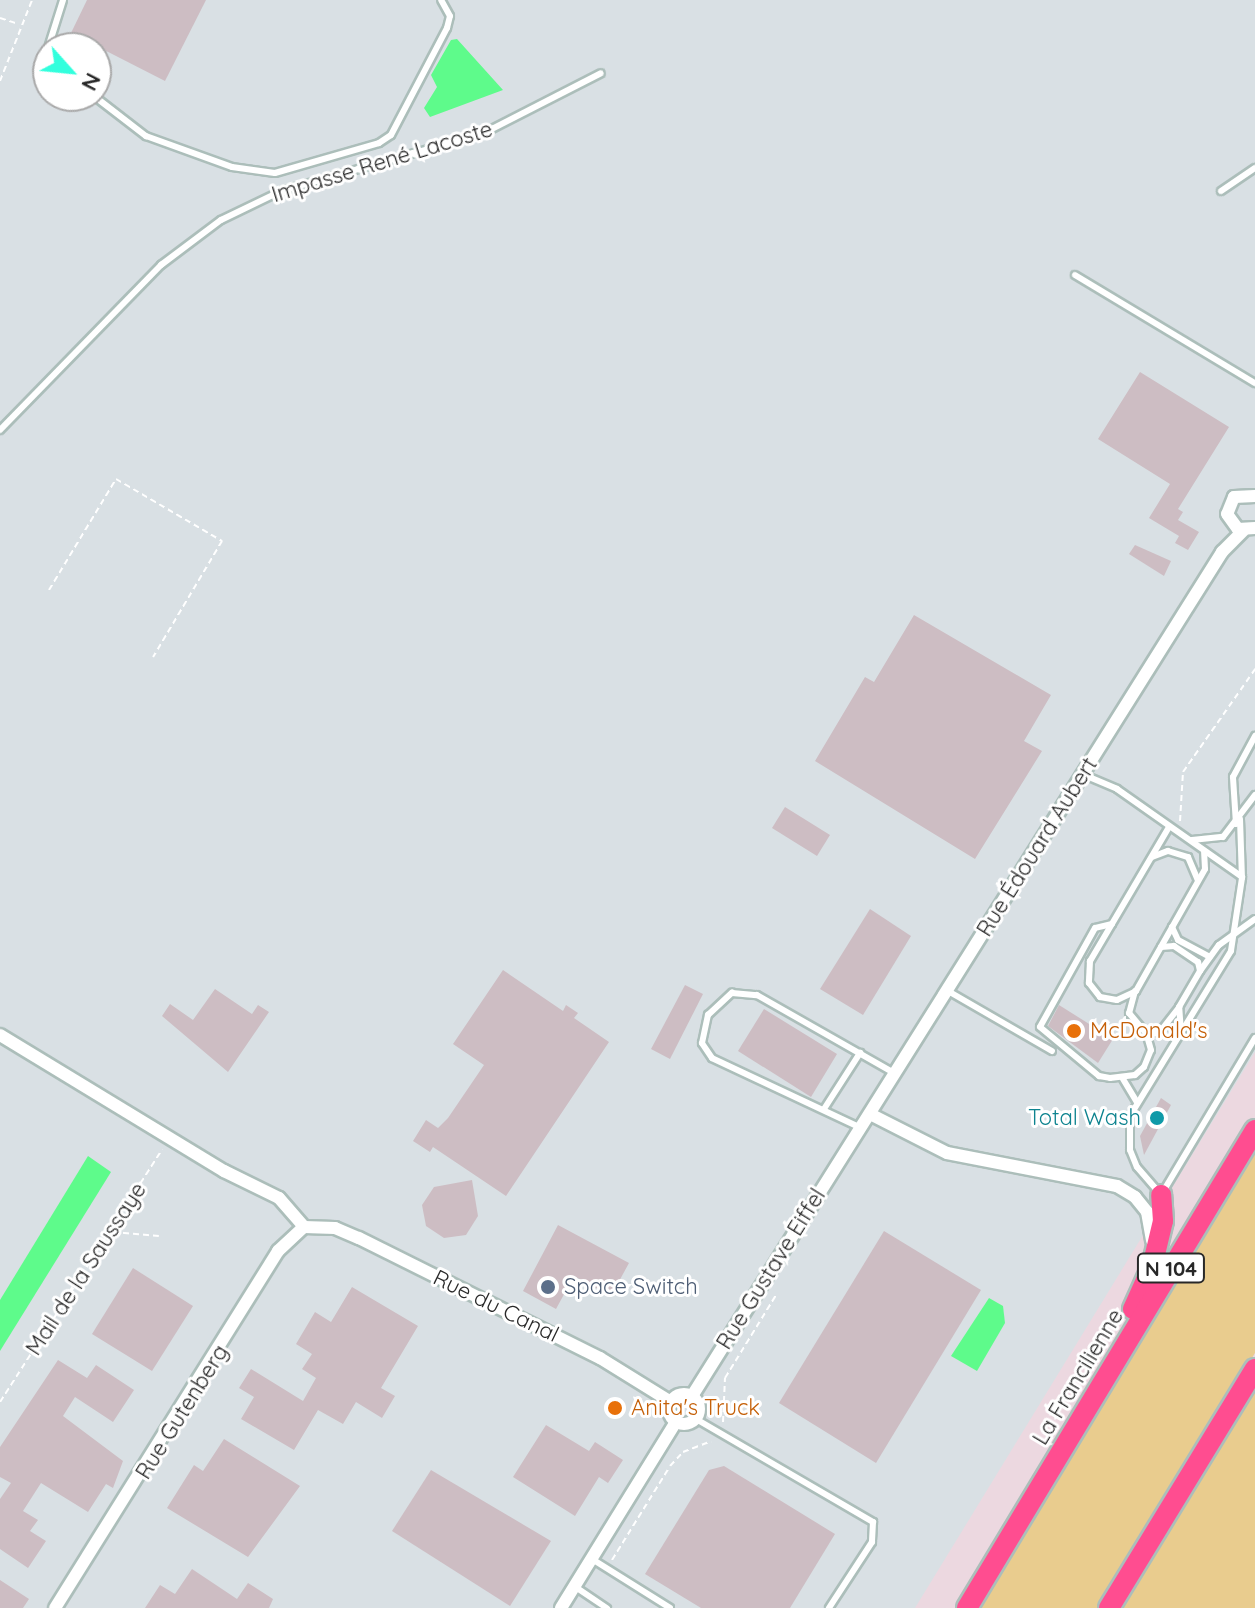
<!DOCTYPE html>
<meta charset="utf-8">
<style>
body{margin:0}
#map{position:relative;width:1255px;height:1608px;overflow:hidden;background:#ecd8e0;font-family:Quicksand,sans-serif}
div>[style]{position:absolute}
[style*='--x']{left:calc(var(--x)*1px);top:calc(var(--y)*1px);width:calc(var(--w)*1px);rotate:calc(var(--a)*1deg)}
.industrial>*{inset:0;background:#d9e0e4}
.green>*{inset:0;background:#e9cc8e}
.water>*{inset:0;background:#5efb8b}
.building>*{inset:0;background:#cdbdc3}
.path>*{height:2px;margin-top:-1px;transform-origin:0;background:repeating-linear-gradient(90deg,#fff 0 6px,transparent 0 10px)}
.roads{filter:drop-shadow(2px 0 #acbeba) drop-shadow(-2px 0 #acbeba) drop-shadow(0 2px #acbeba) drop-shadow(0 -2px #acbeba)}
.service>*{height:6px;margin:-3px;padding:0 3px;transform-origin:3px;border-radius:3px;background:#fff}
.minor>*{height:12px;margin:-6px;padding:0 6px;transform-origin:6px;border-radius:6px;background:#fff}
.minor>.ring{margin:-6px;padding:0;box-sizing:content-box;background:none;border:12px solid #fff;border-radius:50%}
.trunk>*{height:20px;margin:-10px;padding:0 10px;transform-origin:10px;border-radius:10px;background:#ff4d90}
.dots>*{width:22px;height:22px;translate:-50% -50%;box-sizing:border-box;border:4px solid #fff;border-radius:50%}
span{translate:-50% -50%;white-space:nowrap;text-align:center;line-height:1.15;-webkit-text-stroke:6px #fff;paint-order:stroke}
.shield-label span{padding:2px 6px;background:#fff;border:2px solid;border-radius:6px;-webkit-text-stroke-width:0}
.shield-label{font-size:20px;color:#282828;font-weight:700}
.street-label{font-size:22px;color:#282828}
.food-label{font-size:22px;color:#c56008}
.left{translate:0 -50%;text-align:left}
.culture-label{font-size:22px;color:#0d838f}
.right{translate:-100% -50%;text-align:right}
.service-label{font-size:22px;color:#4e5e75}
.north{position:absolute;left:32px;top:32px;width:80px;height:80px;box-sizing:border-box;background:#fff;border:2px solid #a9a9a9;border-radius:50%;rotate:117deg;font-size:22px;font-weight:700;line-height:32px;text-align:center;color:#282828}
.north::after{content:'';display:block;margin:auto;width:28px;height:36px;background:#32ffdd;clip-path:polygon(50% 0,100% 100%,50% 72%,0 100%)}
</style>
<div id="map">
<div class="industrial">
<div style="clip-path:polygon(evenodd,0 0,1255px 0,1255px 1052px,915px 1608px,0 1608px,0 0,48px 48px,96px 48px,96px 96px,48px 96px,48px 48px)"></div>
</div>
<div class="green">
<div style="clip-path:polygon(1255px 1148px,1255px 1353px,1100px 1608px,979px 1608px)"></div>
<div style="clip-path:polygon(1255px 1391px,1255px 1608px,1123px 1608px,1137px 1585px)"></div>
</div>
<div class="water">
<div style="clip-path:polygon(457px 39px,503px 90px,430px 117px,424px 108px,437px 87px,431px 75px,451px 40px)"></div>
<div style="clip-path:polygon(88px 1156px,111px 1172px,0 1351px,0 1300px)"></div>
<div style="clip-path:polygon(989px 1298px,1003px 1306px,1005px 1323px,977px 1371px,951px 1356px)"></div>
</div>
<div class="building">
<div style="clip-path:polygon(87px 0,206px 0,165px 81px,71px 33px)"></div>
<div style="clip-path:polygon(1140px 372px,1229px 427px,1178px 509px,1183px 512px,1178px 520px,1199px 532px,1188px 550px,1175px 543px,1179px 536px,1149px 518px,1170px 484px,1098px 439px)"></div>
<div style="clip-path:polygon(1135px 545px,1171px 561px,1164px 576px,1129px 554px)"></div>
<div style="clip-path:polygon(914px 615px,1051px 695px,1024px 741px,1042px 751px,975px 859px,815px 761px,865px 677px,874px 682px)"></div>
<div style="clip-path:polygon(785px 807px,830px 835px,817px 856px,772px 828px)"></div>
<div style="clip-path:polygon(870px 909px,911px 936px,863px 1015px,820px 989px)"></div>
<div style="clip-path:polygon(503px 970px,563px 1011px,566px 1005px,578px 1013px,574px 1018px,609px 1042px,506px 1196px,433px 1147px,430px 1152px,413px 1141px,426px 1120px,438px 1128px,448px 1118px,484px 1065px,453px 1044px)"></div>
<div style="clip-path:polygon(685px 985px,703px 994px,670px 1059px,651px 1049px)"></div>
<div style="clip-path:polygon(215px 989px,252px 1014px,258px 1005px,269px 1012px,228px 1072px,162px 1016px,170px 1004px,193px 1020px)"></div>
<div style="clip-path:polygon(1059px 1005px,1113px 1039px,1098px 1063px,1048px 1026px)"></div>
<div style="clip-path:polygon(764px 1009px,837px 1054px,811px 1097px,738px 1051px)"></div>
<div style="clip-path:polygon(1161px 1098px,1171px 1105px,1144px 1155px,1140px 1136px)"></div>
<div style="clip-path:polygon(472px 1180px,478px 1216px,466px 1235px,444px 1238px,426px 1226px,422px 1205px,434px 1187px)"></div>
<div style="clip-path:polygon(558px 1225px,629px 1263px,611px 1296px,574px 1276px,556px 1309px,523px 1291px)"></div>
<div style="clip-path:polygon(884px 1231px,981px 1290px,876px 1463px,779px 1403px)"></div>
<div style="clip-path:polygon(133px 1268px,193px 1306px,152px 1371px,92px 1334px)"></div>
<div style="clip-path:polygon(352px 1287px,418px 1326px,381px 1388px,395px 1396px,382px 1418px,356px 1402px,343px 1424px,318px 1410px,294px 1450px,241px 1419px,254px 1397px,239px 1388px,251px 1369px,303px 1401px,316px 1378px,302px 1369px,312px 1354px,296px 1344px,315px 1312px,331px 1322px)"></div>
<div style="clip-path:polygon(58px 1360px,87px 1378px,96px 1365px,134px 1390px,113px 1422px,75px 1397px,63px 1416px,123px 1461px,113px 1488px,106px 1484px,88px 1512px,41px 1483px,23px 1511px,38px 1520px,30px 1531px,46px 1541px,28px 1568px,0 1549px,0 1499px,11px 1483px,0 1477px,0 1447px)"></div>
<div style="clip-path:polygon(546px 1425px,589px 1451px,595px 1442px,623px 1460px,608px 1483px,599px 1477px,575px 1516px,513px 1477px)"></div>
<div style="clip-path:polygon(224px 1439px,300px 1486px,248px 1557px,167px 1508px,194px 1465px,203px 1471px)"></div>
<div style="clip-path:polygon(724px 1466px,835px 1534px,790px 1608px,701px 1608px,645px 1574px,709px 1470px)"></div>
<div style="clip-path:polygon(431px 1470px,551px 1541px,510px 1606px,392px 1531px)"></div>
<div style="clip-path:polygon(192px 1569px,237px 1599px,248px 1583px,273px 1599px,269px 1608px,145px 1608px,160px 1585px,175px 1594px)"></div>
<div style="clip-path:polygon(0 1580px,29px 1599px,23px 1608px,0 1608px)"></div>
</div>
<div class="path">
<div style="--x:0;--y:18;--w:19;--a:18"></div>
<div style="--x:0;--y:81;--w:87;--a:-68.4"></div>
<div style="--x:49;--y:590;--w:130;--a:-58.9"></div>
<div style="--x:116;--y:479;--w:123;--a:30.3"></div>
<div style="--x:222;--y:541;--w:135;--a:120.7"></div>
<div style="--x:1180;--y:821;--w:49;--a:-86.5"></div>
<div style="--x:1183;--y:772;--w:126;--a:-55"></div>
<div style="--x:113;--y:1232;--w:46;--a:5"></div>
<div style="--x:0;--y:1402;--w:300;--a:-57.3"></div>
<div style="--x:723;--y:1422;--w:44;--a:-87.4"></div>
<div style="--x:725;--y:1378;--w:97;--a:-58.4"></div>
<div style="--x:612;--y:1560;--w:110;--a:-58.3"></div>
<div style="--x:670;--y:1466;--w:19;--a:-47"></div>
<div style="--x:683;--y:1452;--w:30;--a:-21"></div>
</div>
<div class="roads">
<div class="service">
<div style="--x:48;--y:48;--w:50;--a:-72.6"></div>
<div style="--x:48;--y:49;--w:20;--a:90"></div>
<div style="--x:94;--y:96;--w:66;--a:37.6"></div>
<div style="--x:146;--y:136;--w:91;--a:19.8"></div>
<div style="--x:232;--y:167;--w:43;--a:7.9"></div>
<div style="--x:275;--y:173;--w:108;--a:-16.1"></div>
<div style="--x:379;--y:143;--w:14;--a:-34"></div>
<div style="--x:391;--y:135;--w:121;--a:-62.4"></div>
<div style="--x:447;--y:28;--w:12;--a:-76"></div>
<div style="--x:450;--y:16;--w:18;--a:-119"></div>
<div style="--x:1221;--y:191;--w:41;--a:-34.1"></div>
<div style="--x:1075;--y:275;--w:210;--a:31"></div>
<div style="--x:0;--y:430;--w:231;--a:-45.7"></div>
<div style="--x:161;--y:265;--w:75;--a:-36.9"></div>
<div style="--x:221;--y:220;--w:67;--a:-25.8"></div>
<div style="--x:281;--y:191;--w:211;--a:-15.9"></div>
<div style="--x:484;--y:133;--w:131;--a:-27.1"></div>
<div style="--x:1082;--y:774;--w:38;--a:23"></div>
<div style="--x:1117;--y:789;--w:153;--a:35.1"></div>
<div style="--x:1240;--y:819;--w:59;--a:88.1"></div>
<div style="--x:1242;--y:878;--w:74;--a:98.6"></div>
<div style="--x:1231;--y:951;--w:193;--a:121.5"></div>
<div style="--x:1130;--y:1116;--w:34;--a:90"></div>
<div style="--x:1130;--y:1150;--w:18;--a:68"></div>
<div style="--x:1137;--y:1167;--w:37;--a:49"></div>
<div style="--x:1161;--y:1195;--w:183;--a:-59.1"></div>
<div style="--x:1236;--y:824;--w:47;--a:-93.7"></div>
<div style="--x:1233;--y:777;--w:47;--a:-61.8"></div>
<div style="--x:1169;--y:827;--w:156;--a:120.5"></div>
<div style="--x:1090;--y:961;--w:22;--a:93"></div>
<div style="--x:1089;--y:983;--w:18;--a:52"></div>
<div style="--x:1100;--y:997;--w:17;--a:10"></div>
<div style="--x:1117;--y:1000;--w:21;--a:-25"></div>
<div style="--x:1136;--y:991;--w:140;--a:-60.5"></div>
<div style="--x:1205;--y:869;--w:17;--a:-93"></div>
<div style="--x:1192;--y:840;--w:31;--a:-6"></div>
<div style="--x:1223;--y:837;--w:53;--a:-52.7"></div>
<div style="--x:1152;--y:857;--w:17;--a:-21"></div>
<div style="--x:1168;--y:851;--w:21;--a:17"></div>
<div style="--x:1188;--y:857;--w:25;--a:67"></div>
<div style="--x:1112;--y:924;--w:17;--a:167"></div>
<div style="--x:1095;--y:928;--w:113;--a:119.1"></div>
<div style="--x:1040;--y:1027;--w:77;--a:39.7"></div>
<div style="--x:1099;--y:1076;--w:11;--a:10"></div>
<div style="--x:1110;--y:1078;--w:25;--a:-7"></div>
<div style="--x:1135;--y:1075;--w:12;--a:-42"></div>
<div style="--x:1144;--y:1067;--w:18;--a:-68"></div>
<div style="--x:1151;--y:1050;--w:18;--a:-106"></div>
<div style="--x:1172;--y:927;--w:14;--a:65"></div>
<div style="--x:1178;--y:940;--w:36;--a:28"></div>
<div style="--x:1161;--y:947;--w:13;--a:-4"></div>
<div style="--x:1174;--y:946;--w:29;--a:34"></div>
<div style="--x:1198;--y:962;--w:9;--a:77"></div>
<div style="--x:948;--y:991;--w:120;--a:30"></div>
<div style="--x:1135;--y:991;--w:23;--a:105"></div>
<div style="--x:1129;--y:1013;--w:26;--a:50"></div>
<div style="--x:1146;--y:1033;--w:13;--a:0"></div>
<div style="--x:1159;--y:1033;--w:33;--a:-52"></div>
<div style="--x:1181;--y:1033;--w:26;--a:-94"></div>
<div style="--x:1179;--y:1007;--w:42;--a:-59.7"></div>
<div style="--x:1200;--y:971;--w:32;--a:-54"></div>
<div style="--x:1219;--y:945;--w:44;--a:-35.8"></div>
<div style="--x:1123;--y:1079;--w:27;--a:59"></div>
<div style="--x:824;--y:1109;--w:67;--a:-57.3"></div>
<div style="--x:859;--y:1127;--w:162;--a:-154.9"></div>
<div style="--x:712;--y:1058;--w:18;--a:-124"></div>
<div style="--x:702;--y:1043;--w:29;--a:-78"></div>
<div style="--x:708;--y:1015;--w:33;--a:-43"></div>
<div style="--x:732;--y:993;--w:25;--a:5"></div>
<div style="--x:757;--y:995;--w:160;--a:29.6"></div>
<div style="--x:696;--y:1419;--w:205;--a:30.2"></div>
<div style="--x:873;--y:1522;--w:20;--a:93"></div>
<div style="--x:872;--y:1542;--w:79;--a:123.1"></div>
<div style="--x:592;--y:1559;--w:92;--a:32.1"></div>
<div style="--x:574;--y:1586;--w:40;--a:34"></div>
</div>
<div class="minor">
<div style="--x:1255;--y:496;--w:21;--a:177"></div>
<div style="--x:1234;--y:497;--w:18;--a:112"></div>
<div style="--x:1227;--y:514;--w:19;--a:54"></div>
<div style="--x:1238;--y:529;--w:17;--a:-3"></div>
<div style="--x:0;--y:1035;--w:262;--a:31.3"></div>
<div style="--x:224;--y:1171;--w:61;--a:26.1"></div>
<div style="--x:279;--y:1198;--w:38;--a:49"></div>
<div style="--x:870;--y:1114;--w:86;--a:26.9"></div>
<div style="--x:947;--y:1153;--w:173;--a:11"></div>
<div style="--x:1117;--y:1186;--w:21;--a:31"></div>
<div style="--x:1135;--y:1197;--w:19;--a:51"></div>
<div style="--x:1147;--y:1212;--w:29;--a:80"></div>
<div class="ring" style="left:669px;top:1394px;width:18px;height:18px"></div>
<div style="--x:692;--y:1396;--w:997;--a:-57.87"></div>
<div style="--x:1222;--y:552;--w:30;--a:-45"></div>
<div style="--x:55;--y:1608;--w:421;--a:-58"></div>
<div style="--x:278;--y:1251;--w:35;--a:-43"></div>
<div style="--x:304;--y:1227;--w:31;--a:2"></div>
<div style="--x:335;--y:1228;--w:26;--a:23"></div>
<div style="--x:359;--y:1238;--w:269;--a:26.5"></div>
<div style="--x:600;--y:1358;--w:84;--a:31.8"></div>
<div style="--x:561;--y:1608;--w:219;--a:-58.3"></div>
</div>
<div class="trunk">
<div style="--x:1133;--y:1309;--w:46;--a:-65.7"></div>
<div style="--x:1152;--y:1267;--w:47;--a:-76.6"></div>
<div style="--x:1163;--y:1221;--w:26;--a:-94"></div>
<div style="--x:967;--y:1608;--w:558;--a:-58.93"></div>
<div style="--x:1109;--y:1608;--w:280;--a:-58.6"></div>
</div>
</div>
<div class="dots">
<div style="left:1074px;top:1031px;background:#e8710a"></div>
<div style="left:1157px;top:1118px;background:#0f9aa8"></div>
<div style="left:548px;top:1287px;background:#5c6f8a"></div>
<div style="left:615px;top:1408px;background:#e8710a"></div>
</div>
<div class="shield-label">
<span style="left:1171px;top:1268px">N 104</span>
</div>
<div class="street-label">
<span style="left:382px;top:162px;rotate:-17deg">Impasse René Lacoste</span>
<span style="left:1037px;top:847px;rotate:-58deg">Rue Édouard Aubert</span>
<span style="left:86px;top:1269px;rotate:-57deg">Mail de la Saussaye</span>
<span style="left:771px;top:1269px;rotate:-58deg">Rue Gustave Eiffel</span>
<span style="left:496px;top:1306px;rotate:26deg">Rue du Canal</span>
<span style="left:1078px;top:1377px;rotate:-59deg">La Francilienne</span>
<span style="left:182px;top:1412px;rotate:-58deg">Rue Gutenberg</span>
</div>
<div class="food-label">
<span class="left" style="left:1090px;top:1031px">McDonald's</span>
<span class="left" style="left:631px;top:1408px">Anita's Truck</span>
</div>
<div class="culture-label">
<span class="right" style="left:1141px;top:1118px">Total Wash</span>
</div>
<div class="service-label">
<span class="left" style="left:564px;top:1287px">Space Switch</span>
</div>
<div class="north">N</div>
</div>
